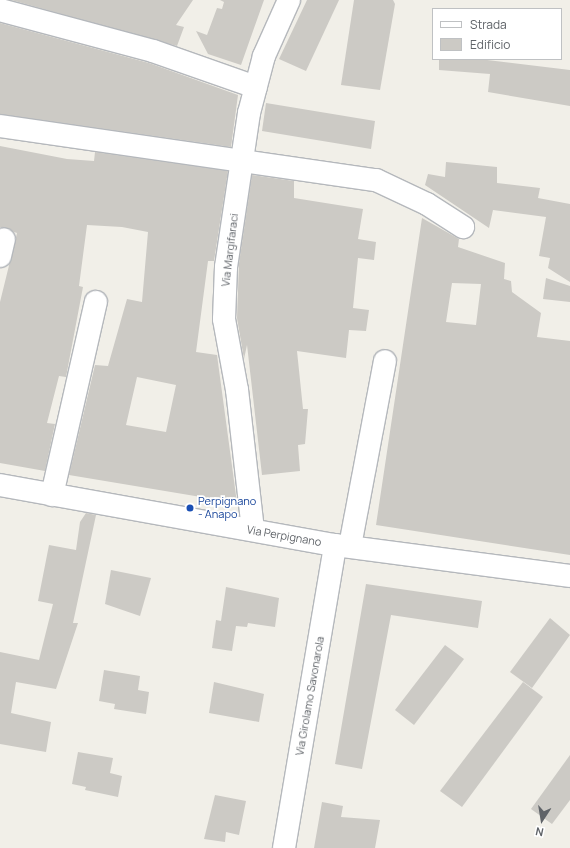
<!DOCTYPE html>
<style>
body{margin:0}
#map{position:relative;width:570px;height:848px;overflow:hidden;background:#f1efe8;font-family:Manrope,sans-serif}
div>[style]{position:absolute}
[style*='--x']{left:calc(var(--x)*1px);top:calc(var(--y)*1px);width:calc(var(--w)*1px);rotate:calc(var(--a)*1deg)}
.building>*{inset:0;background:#cccac5}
.roads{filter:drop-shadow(1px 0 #b5b8bc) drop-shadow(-1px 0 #b5b8bc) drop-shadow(0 1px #b5b8bc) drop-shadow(0 -1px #b5b8bc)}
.minor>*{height:22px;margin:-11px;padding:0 11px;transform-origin:11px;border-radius:11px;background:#fff}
.dots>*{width:11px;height:11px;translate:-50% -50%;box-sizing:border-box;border:2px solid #fff;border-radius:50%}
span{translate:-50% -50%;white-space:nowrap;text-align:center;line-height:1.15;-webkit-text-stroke:3.5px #fff;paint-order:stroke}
.street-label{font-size:11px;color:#5f6368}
.transit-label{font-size:11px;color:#164399}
.left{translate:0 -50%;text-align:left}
.legend{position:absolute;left:432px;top:8px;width:130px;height:52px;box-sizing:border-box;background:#fff;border:1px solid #bfc1c3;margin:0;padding:5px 7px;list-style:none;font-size:12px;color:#5f6368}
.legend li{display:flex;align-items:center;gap:8px;height:20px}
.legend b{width:20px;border:1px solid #bfc1c3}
.north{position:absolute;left:522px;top:800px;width:40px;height:40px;-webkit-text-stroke:3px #fff;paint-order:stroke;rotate:192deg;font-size:11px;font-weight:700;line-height:16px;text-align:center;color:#5f6368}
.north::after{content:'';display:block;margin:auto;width:14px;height:18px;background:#5f6368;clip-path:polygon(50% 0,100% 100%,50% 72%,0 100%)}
</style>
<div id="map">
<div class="building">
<div style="clip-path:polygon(11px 0,193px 0,176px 25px,184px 27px,177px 46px)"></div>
<div style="clip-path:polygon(220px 0,264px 0,241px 65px,208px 54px,196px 31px,207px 35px,217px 8px,222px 9px,224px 2px)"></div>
<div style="clip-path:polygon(307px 0,339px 0,306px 71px,279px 59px)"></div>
<div style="clip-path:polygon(354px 0,393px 0,395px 4px,380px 90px,341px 85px)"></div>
<div style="clip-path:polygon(0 23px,149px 63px,238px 95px,231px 147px,0 114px)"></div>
<div style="clip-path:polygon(439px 59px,479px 59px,570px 70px,570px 106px,488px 92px,490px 74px,439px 70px)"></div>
<div style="clip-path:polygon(266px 103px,375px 121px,371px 149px,262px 131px)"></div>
<div style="clip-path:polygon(evenodd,0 146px,67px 159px,94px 161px,95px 152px,228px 171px,214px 261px,208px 261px,196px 352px,217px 355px,237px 503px,69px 475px,95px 365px,108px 366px,127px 299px,142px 302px,148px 232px,122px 227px,87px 225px,79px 286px,83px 287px,66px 377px,59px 376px,47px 423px,55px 424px,45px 471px,0 463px,0 302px,17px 233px,0 227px,0 146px,137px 377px,176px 385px,166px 432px,126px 425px,137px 377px)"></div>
<div style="clip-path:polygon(446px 162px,497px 167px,497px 183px,540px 188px,538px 198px,570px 204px,570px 282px,548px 268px,550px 258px,539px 256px,546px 217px,493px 210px,489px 228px,425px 185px,428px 174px,445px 177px)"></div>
<div style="clip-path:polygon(252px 175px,294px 181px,294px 198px,363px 209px,358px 239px,376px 242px,374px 260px,358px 258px,353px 308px,369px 310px,366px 331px,349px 330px,346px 358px,297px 351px,303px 409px,308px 409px,305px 444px,298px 445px,300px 471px,262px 475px,247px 345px,244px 359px,237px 318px,239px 263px)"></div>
<div style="clip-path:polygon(evenodd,422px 218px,459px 239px,458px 247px,505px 263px,504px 279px,511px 281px,512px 292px,541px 313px,537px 337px,570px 341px,570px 555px,376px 525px,422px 218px,452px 283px,481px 284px,476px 325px,446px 322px,452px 283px)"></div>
<div style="clip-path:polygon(546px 278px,570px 286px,570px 302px,543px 299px)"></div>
<div style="clip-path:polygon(86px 513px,96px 515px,73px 623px,78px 623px,56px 689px,16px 682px,11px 713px,51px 722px,46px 752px,0 744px,0 652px,39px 660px,53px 604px,38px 601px,49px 545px,76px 550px,80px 522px)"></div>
<div style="clip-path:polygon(111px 570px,151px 578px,140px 616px,105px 604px)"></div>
<div style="clip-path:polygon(366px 584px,482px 601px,478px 628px,391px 615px,362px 769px,335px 764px)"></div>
<div style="clip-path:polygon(226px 587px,279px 598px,275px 627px,248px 623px,247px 627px,236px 626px,232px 651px,212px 648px,216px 620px,221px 621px)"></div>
<div style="clip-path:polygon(550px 618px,570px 635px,532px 688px,510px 672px)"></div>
<div style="clip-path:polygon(445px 645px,464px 659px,414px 725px,395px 710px)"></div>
<div style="clip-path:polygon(104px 670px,140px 676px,138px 690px,149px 692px,146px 714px,114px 709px,115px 704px,99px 701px)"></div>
<div style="clip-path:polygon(214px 682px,264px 694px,259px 722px,209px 713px)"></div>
<div style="clip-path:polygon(523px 682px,543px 697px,462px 807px,440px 791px)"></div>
<div style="clip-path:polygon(78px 752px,113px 758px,110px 773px,122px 776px,118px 797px,85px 790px,86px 787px,72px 784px)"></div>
<div style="clip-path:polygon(570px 755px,570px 800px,552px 824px,531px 809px)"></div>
<div style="clip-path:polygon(215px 795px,246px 801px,239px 835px,226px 832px,225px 842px,204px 839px)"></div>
<div style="clip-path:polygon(322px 802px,343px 806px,341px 817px,380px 820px,375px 848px,314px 848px)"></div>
</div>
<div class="roads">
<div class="minor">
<div style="--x:0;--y:10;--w:158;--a:15"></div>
<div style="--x:153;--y:51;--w:109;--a:19.3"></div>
<div style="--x:0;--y:126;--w:380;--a:8.2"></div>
<div style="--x:376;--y:180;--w:56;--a:25.2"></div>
<div style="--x:427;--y:204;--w:43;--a:32.6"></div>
<div style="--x:0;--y:256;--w:17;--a:-77"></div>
<div style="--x:0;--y:485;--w:340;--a:10.2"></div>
<div style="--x:335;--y:545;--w:237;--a:7.5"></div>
<div style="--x:52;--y:495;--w:198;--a:-77.2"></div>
<div style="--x:253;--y:530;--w:141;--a:-96.5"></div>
<div style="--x:237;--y:390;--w:72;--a:-100.4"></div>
<div style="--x:224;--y:319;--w:52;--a:-87.8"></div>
<div style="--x:226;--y:267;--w:156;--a:-81.5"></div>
<div style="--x:249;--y:113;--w:59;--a:-75.3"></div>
<div style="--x:264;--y:56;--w:61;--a:-65.9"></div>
<div style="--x:350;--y:546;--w:188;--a:-79.3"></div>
<div style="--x:284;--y:848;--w:307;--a:-80.4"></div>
</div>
</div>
<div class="dots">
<div style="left:190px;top:508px;background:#1a4fb4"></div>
</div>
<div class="street-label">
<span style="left:230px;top:250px;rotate:-83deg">Via Margifaraci</span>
<span style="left:284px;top:536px;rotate:10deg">Via Perpignano</span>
<span style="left:310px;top:696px;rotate:-80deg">Via Girolamo Savonarola</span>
</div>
<div class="transit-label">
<span class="left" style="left:198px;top:508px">Perpignano<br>- Anapo</span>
</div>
<ul class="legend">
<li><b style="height:5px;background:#fff"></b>Strada</li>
<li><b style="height:11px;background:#cccac5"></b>Edificio</li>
</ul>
<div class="north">N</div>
</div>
